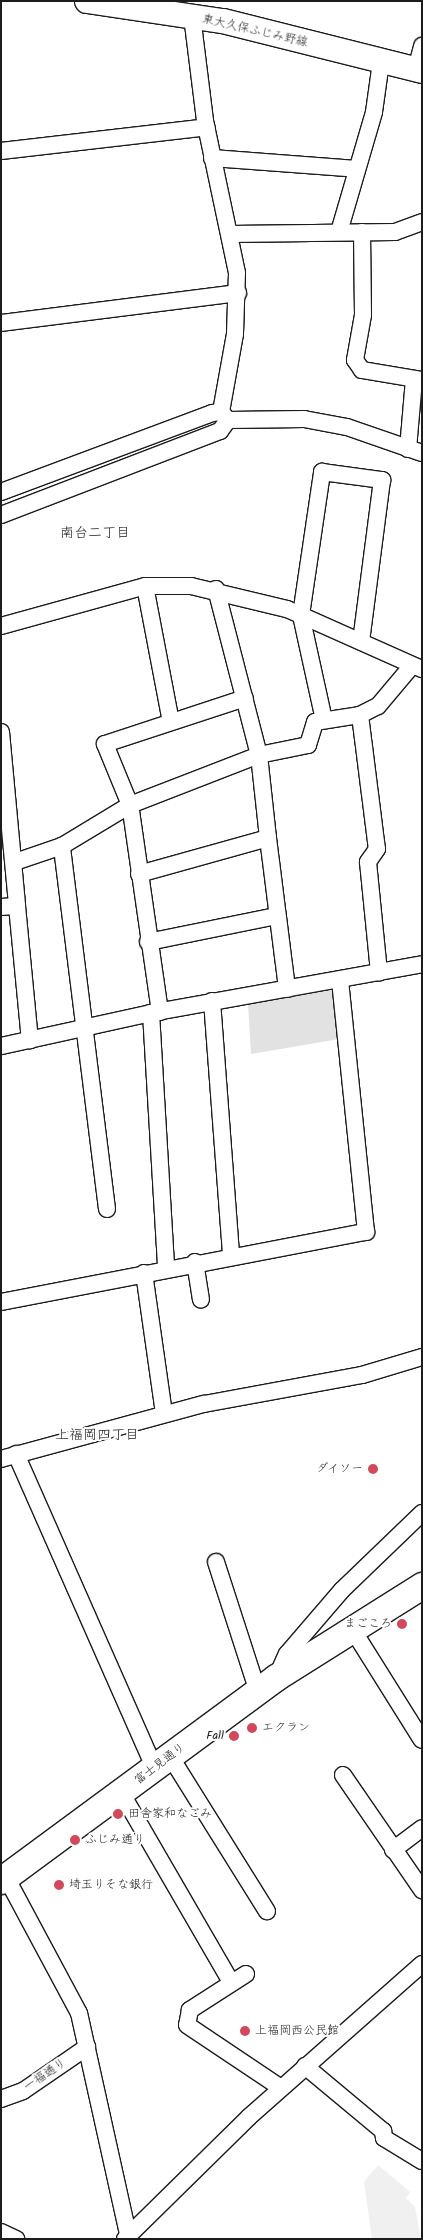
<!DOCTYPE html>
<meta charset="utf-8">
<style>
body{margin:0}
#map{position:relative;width:423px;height:2240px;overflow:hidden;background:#fff;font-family:Kalam,"Klee One",sans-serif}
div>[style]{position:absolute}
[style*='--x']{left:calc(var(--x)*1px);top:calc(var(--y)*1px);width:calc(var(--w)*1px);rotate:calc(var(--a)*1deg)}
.built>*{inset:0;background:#f0f0f0}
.green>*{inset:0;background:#e2e2e2}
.roads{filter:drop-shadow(1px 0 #1c1c1c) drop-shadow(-1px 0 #1c1c1c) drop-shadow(0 1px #1c1c1c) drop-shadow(0 -1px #1c1c1c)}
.street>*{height:16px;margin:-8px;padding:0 8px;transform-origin:8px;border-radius:8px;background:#fff}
.secondary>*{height:24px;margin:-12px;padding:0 12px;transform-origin:12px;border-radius:12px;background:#fff}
.primary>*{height:26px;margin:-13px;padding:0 13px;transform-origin:13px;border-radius:13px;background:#fff}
.dots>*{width:14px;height:14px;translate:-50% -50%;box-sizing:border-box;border:2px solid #fff;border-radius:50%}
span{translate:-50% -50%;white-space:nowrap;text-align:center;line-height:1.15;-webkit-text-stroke:4px #fff;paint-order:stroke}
.street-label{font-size:12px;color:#1c1c1c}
.poi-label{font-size:12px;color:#1c1c1c}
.right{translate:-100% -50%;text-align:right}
.left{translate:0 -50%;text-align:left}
.neighbourhood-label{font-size:14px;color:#1c1c1c}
.frame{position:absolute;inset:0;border:2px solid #1c1c1c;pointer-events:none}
</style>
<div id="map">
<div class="built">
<div style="clip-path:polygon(378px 2165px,410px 2192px,406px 2198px,415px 2207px,421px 2239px,372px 2239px,364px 2182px)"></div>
</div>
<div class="green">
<div style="clip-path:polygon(332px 990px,339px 1039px,251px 1054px,248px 1004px)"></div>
</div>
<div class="roads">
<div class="street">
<div style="--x:192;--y:16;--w:106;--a:82.9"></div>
<div style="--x:205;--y:121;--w:155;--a:78.1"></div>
<div style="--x:237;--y:273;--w:61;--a:91.9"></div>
<div style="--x:235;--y:334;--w:79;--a:100.2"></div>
<div style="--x:416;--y:69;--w:24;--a:-75"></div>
<div style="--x:1;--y:151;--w:207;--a:-6.6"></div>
<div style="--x:212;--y:158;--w:145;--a:4.3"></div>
<div style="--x:339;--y:232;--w:125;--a:-73.7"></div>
<div style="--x:374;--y:112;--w:50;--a:-82"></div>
<div style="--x:362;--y:232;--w:83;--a:89.3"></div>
<div style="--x:363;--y:315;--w:46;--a:100.1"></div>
<div style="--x:355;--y:360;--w:12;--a:55"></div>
<div style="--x:362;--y:370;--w:61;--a:9.5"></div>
<div style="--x:230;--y:234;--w:165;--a:-0.7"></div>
<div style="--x:395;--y:232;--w:29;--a:-20"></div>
<div style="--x:1;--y:323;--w:239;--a:-7.2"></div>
<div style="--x:228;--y:420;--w:76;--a:-0.8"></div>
<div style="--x:304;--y:419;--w:44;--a:10.5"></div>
<div style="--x:347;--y:427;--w:79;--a:19.1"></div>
<div style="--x:408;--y:449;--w:70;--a:-85.1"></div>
<div style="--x:1;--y:492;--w:225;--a:-20.5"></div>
<div style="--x:212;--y:413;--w:9;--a:-6"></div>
<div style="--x:221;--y:412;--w:11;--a:49"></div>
<div style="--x:1;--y:515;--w:235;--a:-21"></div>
<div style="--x:220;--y:431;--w:14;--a:-54"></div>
<div style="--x:145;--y:586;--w:138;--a:79.2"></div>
<div style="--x:216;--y:589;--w:171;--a:75.5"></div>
<div style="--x:259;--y:755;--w:83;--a:83.8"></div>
<div style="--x:1;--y:626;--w:149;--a:-15.5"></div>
<div style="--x:145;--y:586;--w:46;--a:0"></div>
<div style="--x:191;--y:586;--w:99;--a:13.5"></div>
<div style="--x:287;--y:609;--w:148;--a:24"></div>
<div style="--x:360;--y:715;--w:135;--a:82.8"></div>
<div style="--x:377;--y:849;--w:16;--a:125"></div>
<div style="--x:368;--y:862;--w:111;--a:84.3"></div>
<div style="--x:324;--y:720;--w:107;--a:-102.4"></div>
<div style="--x:301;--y:615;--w:145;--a:-81.6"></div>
<div style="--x:322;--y:472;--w:61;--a:7.6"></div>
<div style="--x:382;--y:480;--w:163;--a:97.4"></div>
<div style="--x:1;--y:732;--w:175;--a:84.7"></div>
<div style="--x:15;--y:862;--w:50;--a:-18.8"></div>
<div style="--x:139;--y:874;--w:134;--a:-15.6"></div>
<div style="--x:268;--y:838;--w:152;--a:82.8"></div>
<div style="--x:1;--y:907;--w:16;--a:-4"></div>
<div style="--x:17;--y:906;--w:135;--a:84.5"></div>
<div style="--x:148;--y:942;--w:131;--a:-11.5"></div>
<div style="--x:212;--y:1001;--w:256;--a:85.7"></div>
<div style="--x:160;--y:1012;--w:209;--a:-98.2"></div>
<div style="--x:130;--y:805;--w:66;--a:-112.3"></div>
<div style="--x:105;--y:744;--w:147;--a:-18.2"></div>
<div style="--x:151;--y:1013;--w:254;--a:86.6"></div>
<div style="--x:1;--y:1046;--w:154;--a:-12.4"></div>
<div style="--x:151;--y:1013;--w:275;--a:-10.2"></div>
<div style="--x:107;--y:1209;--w:366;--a:-97.1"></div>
<div style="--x:62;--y:846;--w:79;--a:-31.1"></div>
<div style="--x:130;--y:805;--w:138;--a:-21.2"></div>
<div style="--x:259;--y:755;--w:50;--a:-11.5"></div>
<div style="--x:308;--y:745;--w:24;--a:-73"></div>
<div style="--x:315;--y:722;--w:46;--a:-8.8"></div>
<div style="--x:360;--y:715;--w:20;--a:-27"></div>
<div style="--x:378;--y:706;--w:50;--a:-49.9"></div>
<div style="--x:195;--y:1262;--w:38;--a:81"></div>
<div style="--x:144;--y:1273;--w:142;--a:81.9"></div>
<div style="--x:1;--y:1302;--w:372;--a:-10.9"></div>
<div style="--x:366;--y:1232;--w:252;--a:-95.9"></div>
<div style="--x:16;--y:1454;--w:342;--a:66.2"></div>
<div style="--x:1;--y:1459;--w:210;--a:-15.2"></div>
<div style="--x:204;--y:1404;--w:161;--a:-10.4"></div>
<div style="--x:362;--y:1375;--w:63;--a:-16.7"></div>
<div style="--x:216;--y:1562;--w:137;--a:72.1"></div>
<div style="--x:351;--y:1627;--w:133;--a:57.9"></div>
<div style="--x:277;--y:1676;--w:24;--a:-66"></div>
<div style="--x:287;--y:1654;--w:84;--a:-49.3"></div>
<div style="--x:342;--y:1590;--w:111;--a:-43.9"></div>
<div style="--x:170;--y:1756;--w:183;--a:58"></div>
<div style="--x:343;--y:1775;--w:140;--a:55.5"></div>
<div style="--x:122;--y:1794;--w:217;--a:59.9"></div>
<div style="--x:393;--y:1850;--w:36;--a:-37"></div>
<div style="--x:6;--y:1877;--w:154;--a:61.8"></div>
<div style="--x:79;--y:2013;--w:231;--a:77.5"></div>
<div style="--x:246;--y:1974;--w:67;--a:147.3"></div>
<div style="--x:190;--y:2010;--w:15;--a:101"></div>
<div style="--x:187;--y:2025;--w:113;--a:33.8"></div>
<div style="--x:305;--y:2066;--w:102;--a:39.8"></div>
<div style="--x:383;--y:2131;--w:7;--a:82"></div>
<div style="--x:384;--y:2138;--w:44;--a:31.2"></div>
<div style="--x:1;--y:2099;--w:23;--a:-20"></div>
<div style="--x:23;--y:2091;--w:78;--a:-34.5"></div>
<div style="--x:1;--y:2232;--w:17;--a:25"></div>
<div style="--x:125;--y:2239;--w:174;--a:-44.5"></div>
<div style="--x:249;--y:2117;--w:231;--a:-41.5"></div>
</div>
<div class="secondary">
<div style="--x:87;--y:1;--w:137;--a:8.4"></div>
<div style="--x:223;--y:21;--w:205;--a:14.1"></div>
</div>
<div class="primary">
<div style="--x:1;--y:1881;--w:342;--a:-36.4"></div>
<div style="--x:276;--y:1678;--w:173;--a:-32.2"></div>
</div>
</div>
<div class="dots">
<div style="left:373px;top:1469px;background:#d1495b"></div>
<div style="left:402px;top:1624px;background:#d1495b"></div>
<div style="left:252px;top:1728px;background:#d1495b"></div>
<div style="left:234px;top:1736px;background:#d1495b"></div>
<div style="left:118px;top:1814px;background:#d1495b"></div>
<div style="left:75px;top:1840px;background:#d1495b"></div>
<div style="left:59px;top:1885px;background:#d1495b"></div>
<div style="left:245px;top:2031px;background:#d1495b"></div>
</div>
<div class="street-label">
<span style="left:255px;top:31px;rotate:13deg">東大久保ふじみ野線</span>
<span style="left:160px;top:1764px;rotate:-37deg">富士見通り</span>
<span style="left:45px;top:2075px;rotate:-34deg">一福通り</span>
</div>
<div class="poi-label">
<span class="right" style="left:363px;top:1469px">ダイソー</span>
<span class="right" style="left:392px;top:1624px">まごころ</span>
<span class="left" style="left:262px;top:1728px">エクラン</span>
<span class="right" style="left:224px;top:1736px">Fall</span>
<span class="left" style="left:128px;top:1814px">田舎家和なごみ</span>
<span class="left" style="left:85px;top:1840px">ふじみ通り</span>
<span class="left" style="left:69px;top:1885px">埼玉りそな銀行</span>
<span class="left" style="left:255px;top:2031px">上福岡西公民館</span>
</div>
<div class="neighbourhood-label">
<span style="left:95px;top:533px">南台二丁目</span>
<span style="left:97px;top:1435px">上福岡四丁目</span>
</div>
<div class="frame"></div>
</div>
